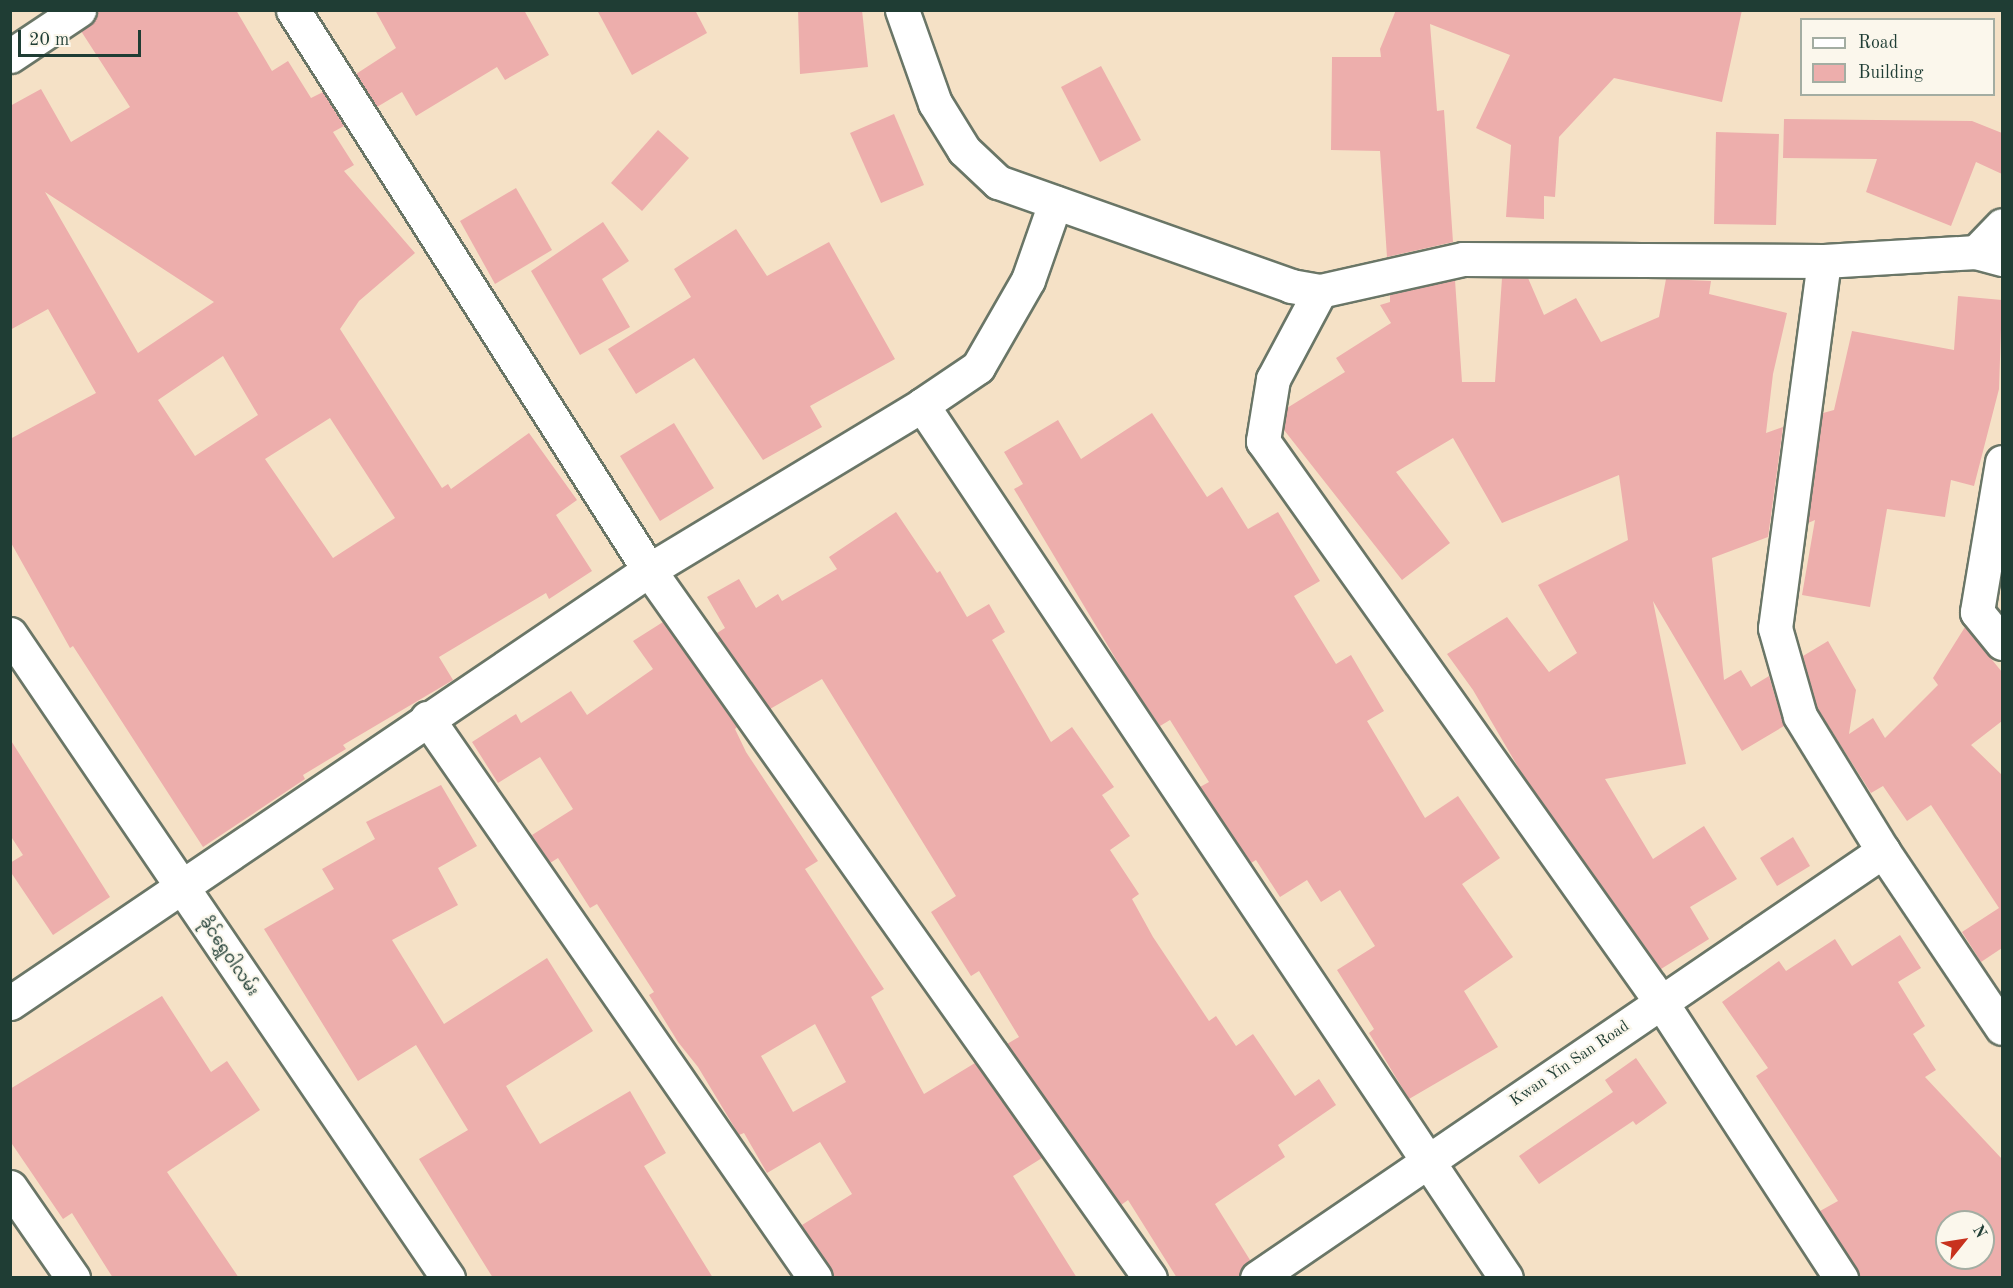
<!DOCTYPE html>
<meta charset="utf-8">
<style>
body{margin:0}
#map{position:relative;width:2013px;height:1288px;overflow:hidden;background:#f5e1c6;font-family:"Old Standard TT","Noto Sans Myanmar",serif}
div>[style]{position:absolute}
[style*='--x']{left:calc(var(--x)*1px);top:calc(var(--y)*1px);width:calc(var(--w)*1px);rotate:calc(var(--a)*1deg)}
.building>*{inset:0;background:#edaeac}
.roads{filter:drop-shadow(2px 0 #6a7667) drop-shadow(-2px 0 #6a7667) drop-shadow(0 2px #6a7667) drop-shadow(0 -2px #6a7667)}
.minor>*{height:33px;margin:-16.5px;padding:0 16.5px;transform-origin:16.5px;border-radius:16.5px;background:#fff}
.tertiary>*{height:33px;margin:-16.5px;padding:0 16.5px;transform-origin:16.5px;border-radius:16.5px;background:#fff}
span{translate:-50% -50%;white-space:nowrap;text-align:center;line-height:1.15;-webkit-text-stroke:4.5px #fbf7ec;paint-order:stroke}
.street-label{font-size:16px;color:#1f3d34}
.frame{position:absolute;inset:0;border:12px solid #1f3d34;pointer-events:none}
.legend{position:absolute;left:1800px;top:18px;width:195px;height:78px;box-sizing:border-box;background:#fbf7ec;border:2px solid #a3ada2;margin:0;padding:8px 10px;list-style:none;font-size:18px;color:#1f3d34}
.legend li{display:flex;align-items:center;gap:12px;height:30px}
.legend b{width:30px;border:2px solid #a3ada2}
.north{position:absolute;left:1935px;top:1210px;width:60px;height:60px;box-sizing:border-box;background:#fbf7ec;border:2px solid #a3ada2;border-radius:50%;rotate:60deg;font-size:16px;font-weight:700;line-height:24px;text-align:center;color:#1f3d34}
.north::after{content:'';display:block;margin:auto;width:21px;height:27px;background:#c8321e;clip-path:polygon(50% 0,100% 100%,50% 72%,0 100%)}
.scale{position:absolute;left:18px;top:30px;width:123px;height:27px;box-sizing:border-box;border:3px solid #1f3d34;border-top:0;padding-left:8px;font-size:18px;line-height:21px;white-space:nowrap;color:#1f3d34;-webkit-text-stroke:4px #fbf7ec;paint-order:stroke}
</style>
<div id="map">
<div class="building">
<div style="clip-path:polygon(evenodd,97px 10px,236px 10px,272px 71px,288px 61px,311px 98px,323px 92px,344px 126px,333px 132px,354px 165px,344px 171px,415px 253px,359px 301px,340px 329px,442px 488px,448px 484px,451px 489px,529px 433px,577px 500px,556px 515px,592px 571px,549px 599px,546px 593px,439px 657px,453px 680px,343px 745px,346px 749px,303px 775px,305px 779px,203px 847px,73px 646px,70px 648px,10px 541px,10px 439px,96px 393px,48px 309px,10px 330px,10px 106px,41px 89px,71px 142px,130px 107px,81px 31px,95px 19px,97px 10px,45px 192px,214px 302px,138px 353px,45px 192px,97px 10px,223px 356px,258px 415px,195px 456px,158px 400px,223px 356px,97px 10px,330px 418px,395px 518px,333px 558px,265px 459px,330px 418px)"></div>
<div style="clip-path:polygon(375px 10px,524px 10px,549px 55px,505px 80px,497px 67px,416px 116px,402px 92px,377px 107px,356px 74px,396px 48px)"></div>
<div style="clip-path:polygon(597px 10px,695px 10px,707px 33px,632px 75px)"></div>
<div style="clip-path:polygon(798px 10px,862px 10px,868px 67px,800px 74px)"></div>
<div style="clip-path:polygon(1396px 10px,1742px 10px,1722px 102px,1614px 78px,1559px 137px,1555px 197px,1544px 196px,1544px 219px,1506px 217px,1511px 145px,1476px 128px,1510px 55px,1430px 24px,1437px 111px,1444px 110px,1453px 242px,1387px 257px,1380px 151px,1331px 150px,1332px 57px,1381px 57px,1380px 49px)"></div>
<div style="clip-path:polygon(1101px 66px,1141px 140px,1100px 162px,1061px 87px)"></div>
<div style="clip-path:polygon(894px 114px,924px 185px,881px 203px,850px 133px)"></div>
<div style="clip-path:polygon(1784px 119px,1972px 121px,2002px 133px,2002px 174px,1976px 162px,1951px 226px,1866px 192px,1877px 159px,1783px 158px)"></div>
<div style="clip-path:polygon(658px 130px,689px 158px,642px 211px,611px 183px)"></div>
<div style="clip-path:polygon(1716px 132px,1779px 134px,1776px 225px,1714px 224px)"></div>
<div style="clip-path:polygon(516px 188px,552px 250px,495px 284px,460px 221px)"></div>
<div style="clip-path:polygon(603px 222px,629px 261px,602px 279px,630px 327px,580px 355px,531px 271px)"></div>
<div style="clip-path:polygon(736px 229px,767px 276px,829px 242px,895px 359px,810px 406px,822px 427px,763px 460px,694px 358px,636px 394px,608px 349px,691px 297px,674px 269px)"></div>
<div style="clip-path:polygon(1502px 278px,1528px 278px,1544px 315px,1576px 298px,1601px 342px,1659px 317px,1666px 279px,1711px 281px,1709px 294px,1787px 313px,1773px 374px,1766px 433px,1783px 427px,1768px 537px,1712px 558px,1724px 680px,1741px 670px,1751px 687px,1769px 676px,1784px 726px,1742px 751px,1653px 601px,1686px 764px,1605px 779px,1653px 859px,1704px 826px,1737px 879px,1690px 907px,1709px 939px,1661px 969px,1521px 772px,1473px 690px,1447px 654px,1507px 617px,1549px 672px,1577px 653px,1538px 585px,1628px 540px,1619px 475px,1502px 523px,1453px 438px,1396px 472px,1450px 543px,1402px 580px,1284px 430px,1287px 408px,1345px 372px,1336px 358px,1391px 323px,1380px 305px,1390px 302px,1390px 295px,1455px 280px,1462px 382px,1495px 382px)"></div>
<div style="clip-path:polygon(1958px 296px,2002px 300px,1999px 389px,1974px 486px,1951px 480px,1945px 517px,1887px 509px,1870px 607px,1802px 595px,1815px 520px,1808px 523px,1823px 413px,1834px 410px,1852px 331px,1954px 350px)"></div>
<div style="clip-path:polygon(1152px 413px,1207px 497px,1222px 487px,1248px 529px,1278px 512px,1320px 581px,1294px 596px,1336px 664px,1351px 655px,1384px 711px,1367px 721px,1425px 818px,1458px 796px,1500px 858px,1462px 884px,1513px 957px,1464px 991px,1498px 1047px,1409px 1099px,1369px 1033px,1374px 1029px,1337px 970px,1375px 946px,1340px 890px,1321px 902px,1307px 880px,1280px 897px,1256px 860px,1251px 863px,1200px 787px,1209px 782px,1170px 720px,1160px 726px,1129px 681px,1014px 489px,1023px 484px,1004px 452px,1058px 420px,1081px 459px)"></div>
<div style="clip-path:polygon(674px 423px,714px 488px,660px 521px,620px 456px)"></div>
<div style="clip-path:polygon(896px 512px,937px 573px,940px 571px,967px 617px,989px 604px,1005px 632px,992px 640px,1051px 742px,1072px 727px,1114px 787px,1102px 795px,1130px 836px,1110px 850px,1139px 894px,1132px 899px,1153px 937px,1209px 1021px,1216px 1016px,1236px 1046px,1253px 1034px,1295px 1096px,1319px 1079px,1336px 1105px,1278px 1145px,1285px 1157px,1215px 1204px,1250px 1260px,1239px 1278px,1177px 1278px,1128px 1200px,1121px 1205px,1007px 1044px,1019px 1037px,979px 971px,971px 976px,931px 912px,956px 896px,822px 679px,770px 709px,717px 633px,725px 628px,707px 597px,739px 579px,756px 608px,778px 594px,782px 601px,837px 569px,829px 557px)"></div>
<div style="clip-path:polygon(evenodd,663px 622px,737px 727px,735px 729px,746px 752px,818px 861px,805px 869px,884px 989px,871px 997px,924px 1094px,975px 1063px,1042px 1158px,1013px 1176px,1077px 1278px,835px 1278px,802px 1225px,852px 1194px,820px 1142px,767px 1173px,744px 1133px,739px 1135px,698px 1067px,678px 1042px,649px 995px,654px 992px,597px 904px,590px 908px,558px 858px,550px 863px,532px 835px,573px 809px,540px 757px,498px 783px,472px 742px,516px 714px,521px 723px,571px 691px,587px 715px,653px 669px,633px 641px,663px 622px,815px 1024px,846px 1082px,793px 1112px,761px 1056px,815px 1024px)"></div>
<div style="clip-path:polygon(1965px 627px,2002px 672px,2002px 721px,1971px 745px,2002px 775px,2002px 948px,1981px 962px,1962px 932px,1999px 908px,1931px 805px,1907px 821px,1883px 786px,1871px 793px,1817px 708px,1803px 656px,1828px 641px,1856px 690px,1849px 734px,1873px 718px,1885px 738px,1938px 685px,1933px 678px)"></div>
<div style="clip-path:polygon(10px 739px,110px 897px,53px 935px,10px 871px,10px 863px,23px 855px,10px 835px)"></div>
<div style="clip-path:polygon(441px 785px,477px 846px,438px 868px,458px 905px,392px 940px,444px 1024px,547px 958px,593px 1031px,506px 1086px,540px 1144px,630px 1091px,666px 1153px,644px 1166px,713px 1278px,493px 1278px,419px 1159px,468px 1130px,416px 1045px,358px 1081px,264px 929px,334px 889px,322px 869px,375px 839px,366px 822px)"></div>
<div style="clip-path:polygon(1793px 837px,1810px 866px,1777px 886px,1760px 858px)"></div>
<div style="clip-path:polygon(evenodd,1900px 935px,1921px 968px,1898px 982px,1925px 1026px,1913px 1034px,1936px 1070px,1925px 1077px,2002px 1159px,2002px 1278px,1860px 1278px,1820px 1211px,1838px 1201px,1756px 1076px,1768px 1068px,1722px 1002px,1779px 961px,1786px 971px,1835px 939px,1852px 966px,1900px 935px,1947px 1222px,1983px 1222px,1983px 1258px,1947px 1258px,1947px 1222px)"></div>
<div style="clip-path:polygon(162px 996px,211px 1072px,227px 1061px,260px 1110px,167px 1172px,239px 1278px,113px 1278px,72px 1213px,63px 1219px,10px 1141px,10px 1089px)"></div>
<div style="clip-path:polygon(1636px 1058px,1667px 1103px,1636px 1125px,1633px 1121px,1539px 1184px,1519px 1156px,1613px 1092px,1605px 1080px)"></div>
</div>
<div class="roads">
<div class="minor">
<div style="--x:293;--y:10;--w:664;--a:57.56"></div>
<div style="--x:649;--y:570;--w:867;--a:54.72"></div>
<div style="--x:902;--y:10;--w:99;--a:70.5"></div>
<div style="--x:935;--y:103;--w:55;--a:58.3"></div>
<div style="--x:964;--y:150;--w:47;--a:43.3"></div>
<div style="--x:998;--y:182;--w:311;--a:19.5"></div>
<div style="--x:1291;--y:286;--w:29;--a:10"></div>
<div style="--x:1320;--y:291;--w:147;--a:-12.6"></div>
<div style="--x:1463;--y:259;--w:361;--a:0.3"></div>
<div style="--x:1824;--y:261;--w:152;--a:-3.4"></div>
<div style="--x:1976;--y:252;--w:27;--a:15"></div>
<div style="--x:10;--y:56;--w:83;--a:-33.7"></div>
<div style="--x:1976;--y:252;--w:37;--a:-46"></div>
<div style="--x:1824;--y:261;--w:370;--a:97.6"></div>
<div style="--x:1775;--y:628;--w:91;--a:74.1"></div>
<div style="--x:1800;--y:716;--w:158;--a:58.4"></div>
<div style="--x:1883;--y:851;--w:213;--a:56.1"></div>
<div style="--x:1320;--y:291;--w:100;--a:118.1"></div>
<div style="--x:1273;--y:379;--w:63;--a:99.2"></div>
<div style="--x:1263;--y:441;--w:688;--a:54.65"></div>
<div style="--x:1661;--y:1002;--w:330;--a:56.9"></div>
<div style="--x:922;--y:405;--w:1050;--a:56.22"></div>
<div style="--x:2002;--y:462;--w:152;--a:99.5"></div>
<div style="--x:1977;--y:612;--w:40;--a:51"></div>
<div style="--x:427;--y:718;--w:681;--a:55.28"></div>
<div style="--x:10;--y:1003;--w:772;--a:-34.12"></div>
<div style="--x:649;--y:570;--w:319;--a:-31.1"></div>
<div style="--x:922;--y:405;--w:68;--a:-34.2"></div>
<div style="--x:978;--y:367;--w:100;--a:-60.1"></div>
<div style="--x:1028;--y:280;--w:82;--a:-70.7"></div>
<div style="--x:10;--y:1187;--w:111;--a:55.3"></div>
<div style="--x:1257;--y:1278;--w:758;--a:-34.3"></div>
</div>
<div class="tertiary">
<div style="--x:10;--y:634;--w:779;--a:55.78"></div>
</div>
</div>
<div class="street-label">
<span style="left:228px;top:957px;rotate:56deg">ခိုင်ရွှေဝါလမ်း</span>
<span style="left:1570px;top:1064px;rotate:-34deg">Kwan Yin San Road</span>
</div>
<div class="frame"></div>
<ul class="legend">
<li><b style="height:8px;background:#fff"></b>Road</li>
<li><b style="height:16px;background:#edaeac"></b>Building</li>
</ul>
<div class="north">N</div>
<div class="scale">20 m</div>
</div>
